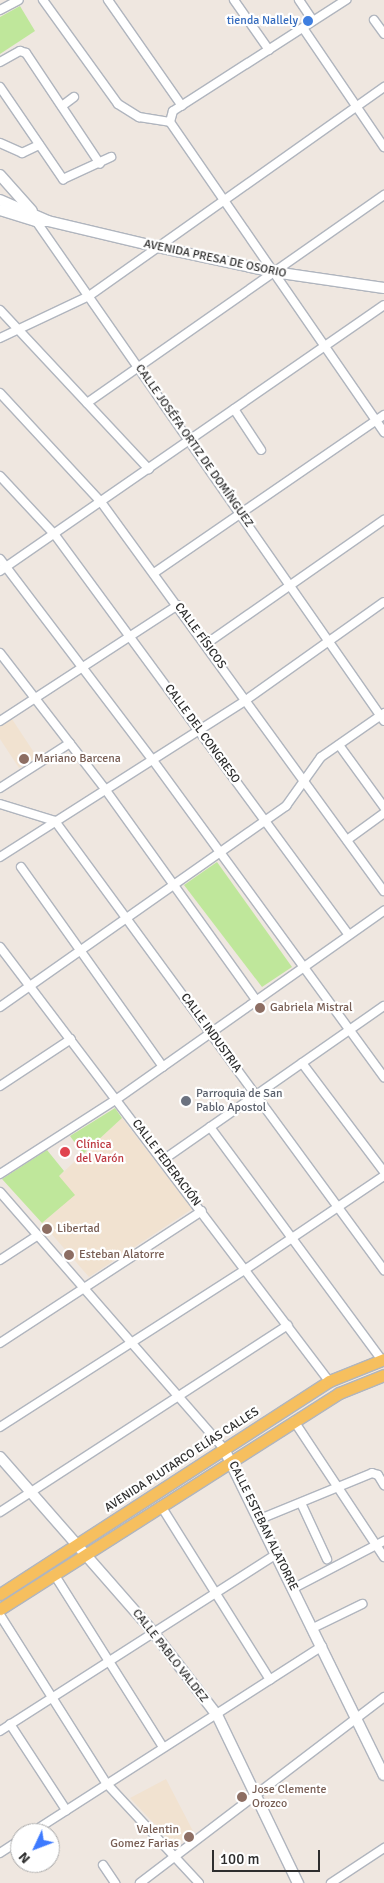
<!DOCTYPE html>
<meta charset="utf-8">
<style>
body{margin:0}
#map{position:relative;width:384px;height:1883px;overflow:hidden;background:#efe7e0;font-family:Signika,sans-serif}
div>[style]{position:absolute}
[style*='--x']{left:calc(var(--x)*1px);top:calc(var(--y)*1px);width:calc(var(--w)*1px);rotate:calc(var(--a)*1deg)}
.education>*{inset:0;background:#f1e2d0}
.green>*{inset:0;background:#bfe79b}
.roads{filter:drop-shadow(1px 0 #b0b5be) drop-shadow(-1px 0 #b0b5be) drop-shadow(0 1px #b0b5be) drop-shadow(0 -1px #b0b5be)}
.street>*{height:8px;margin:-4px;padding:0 4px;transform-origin:4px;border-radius:4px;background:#fff}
.secondary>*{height:10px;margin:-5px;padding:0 5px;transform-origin:5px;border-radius:5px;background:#fff}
.primary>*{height:11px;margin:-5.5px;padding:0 5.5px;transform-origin:5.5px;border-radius:5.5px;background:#f6bf5e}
.dots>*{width:14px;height:14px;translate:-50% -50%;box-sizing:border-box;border:2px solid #fff;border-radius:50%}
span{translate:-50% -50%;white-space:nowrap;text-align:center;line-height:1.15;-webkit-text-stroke:4.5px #fff;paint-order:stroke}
.shop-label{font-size:12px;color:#366cbe}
.right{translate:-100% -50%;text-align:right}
.street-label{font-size:12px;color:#2e2e2e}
.education-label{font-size:12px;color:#785e54}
.left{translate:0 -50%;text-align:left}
.worship-label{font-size:12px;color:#5b616d}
.health-label{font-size:12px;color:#be3a42}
.north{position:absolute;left:10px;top:1823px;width:50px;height:50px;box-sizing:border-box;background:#fff;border:1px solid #ababab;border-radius:50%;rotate:227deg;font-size:14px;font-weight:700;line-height:20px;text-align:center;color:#2e2e2e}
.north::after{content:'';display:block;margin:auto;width:18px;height:22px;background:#3d7aff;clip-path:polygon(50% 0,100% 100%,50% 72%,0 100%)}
.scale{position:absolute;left:212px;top:1850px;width:108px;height:22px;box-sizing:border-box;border:2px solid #2e2e2e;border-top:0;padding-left:6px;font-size:15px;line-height:18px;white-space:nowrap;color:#2e2e2e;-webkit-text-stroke:4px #fff;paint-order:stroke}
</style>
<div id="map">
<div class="education">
<div style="clip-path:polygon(12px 719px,37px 757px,19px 768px,0 739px,0 727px)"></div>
<div style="clip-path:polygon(122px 1118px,192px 1209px,89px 1277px,42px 1223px,62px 1206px,59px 1176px)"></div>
<div style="clip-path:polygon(166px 1779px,193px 1831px,175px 1846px,130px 1798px)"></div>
</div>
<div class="green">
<div style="clip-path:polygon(20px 6px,35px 31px,0 54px,0 17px)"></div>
<div style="clip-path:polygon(217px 862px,292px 967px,262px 987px,184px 885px)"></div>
<div style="clip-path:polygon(115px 1108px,122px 1118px,83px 1154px,70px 1136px)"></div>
<div style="clip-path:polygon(47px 1150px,64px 1171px,59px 1176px,75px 1195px,42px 1223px,2px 1179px)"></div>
</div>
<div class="roads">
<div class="street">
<div style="--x:43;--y:0;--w:128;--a:54.2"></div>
<div style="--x:118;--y:104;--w:25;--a:32"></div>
<div style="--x:139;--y:117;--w:31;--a:9"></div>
<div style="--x:108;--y:0;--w:129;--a:55.1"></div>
<div style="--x:234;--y:0;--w:61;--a:55"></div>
<div style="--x:299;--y:0;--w:25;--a:56"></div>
<div style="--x:0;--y:10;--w:21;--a:-28"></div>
<div style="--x:374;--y:20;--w:17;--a:54"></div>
<div style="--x:303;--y:28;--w:144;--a:55.8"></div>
<div style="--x:0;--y:62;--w:23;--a:-29"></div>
<div style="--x:20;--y:51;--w:6;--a:18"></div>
<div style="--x:26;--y:53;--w:133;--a:56.3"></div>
<div style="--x:0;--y:87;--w:112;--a:55.6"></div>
<div style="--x:63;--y:179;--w:53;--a:-24.6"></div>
<div style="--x:62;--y:106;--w:15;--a:-37"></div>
<div style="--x:170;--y:122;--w:377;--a:55.4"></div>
<div style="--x:170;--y:122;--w:11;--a:-75"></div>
<div style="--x:173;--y:111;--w:206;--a:-32.7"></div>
<div style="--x:0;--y:143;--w:24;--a:24"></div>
<div style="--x:22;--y:153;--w:19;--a:-25"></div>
<div style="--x:36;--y:221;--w:609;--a:55.16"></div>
<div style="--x:0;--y:310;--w:218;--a:46.9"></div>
<div style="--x:0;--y:338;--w:98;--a:-25.3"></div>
<div style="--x:89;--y:296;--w:362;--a:-35.3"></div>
<div style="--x:0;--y:393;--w:149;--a:47.2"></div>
<div style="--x:101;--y:502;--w:481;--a:54"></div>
<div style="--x:87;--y:403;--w:363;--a:-35"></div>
<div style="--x:234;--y:409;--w:49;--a:56.6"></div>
<div style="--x:0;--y:476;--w:81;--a:47"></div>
<div style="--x:55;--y:535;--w:495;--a:53.7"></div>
<div style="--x:0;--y:559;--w:251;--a:52.8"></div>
<div style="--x:152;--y:759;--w:394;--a:53.9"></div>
<div style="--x:0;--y:571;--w:467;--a:-34.7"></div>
<div style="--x:154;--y:573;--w:279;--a:-34.5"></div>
<div style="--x:206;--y:644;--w:217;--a:-34.9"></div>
<div style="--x:0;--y:653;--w:172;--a:52.3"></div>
<div style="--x:105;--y:789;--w:261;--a:54.4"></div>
<div style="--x:0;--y:721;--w:212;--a:-33.1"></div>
<div style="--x:339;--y:745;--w:77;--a:54"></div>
<div style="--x:0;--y:788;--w:83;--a:-32.7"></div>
<div style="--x:0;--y:804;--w:58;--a:17.2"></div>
<div style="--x:55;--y:821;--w:557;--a:53.77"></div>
<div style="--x:347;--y:840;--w:46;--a:-36.1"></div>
<div style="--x:0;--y:857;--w:292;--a:-32.5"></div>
<div style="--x:246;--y:700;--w:169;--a:-35.4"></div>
<div style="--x:21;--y:867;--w:245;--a:54.6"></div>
<div style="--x:0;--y:947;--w:545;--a:52.84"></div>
<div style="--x:0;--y:1007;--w:350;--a:-35.1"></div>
<div style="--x:286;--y:806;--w:60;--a:-54.5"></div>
<div style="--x:321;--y:757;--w:77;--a:-34.9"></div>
<div style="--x:302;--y:1063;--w:136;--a:53"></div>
<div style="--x:0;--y:1086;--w:85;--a:-33.5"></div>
<div style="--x:210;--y:1127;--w:290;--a:53.6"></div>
<div style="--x:163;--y:1160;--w:269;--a:-34.9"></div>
<div style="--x:0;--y:1174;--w:139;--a:-32.7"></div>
<div style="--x:117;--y:1099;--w:327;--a:-35.2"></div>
<div style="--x:0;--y:1192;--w:341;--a:48.9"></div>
<div style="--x:0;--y:1260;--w:45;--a:-33.3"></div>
<div style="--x:0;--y:1343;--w:241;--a:-33.2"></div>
<div style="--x:294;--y:1421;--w:163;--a:56.5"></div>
<div style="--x:0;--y:1427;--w:292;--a:-32.7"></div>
<div style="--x:246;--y:1269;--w:166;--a:-34"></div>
<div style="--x:301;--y:1503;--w:62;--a:65.1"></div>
<div style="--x:161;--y:1506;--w:205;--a:57.9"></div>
<div style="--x:0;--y:1512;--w:343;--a:-33"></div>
<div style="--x:260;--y:1519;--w:121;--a:-22.3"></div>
<div style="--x:372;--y:1473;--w:6;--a:18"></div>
<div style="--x:378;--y:1475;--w:12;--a:59"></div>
<div style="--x:54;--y:1574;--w:204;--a:57.8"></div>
<div style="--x:294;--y:1588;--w:102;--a:-27.6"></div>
<div style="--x:0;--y:1615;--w:200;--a:57.7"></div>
<div style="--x:107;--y:1784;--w:135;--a:47.1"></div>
<div style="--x:313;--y:1628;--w:55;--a:-26.1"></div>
<div style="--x:10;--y:1724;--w:103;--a:56.9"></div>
<div style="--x:0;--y:1731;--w:329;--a:-32.6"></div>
<div style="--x:31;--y:1833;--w:346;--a:-32.7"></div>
<div style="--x:0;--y:1853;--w:24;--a:-33"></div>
<div style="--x:103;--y:1865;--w:22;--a:56"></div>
<div style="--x:140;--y:1883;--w:307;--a:-37.3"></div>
<div style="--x:331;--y:1883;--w:64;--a:-33.4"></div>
</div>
<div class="secondary">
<div style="--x:0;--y:175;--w:48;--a:48.4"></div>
<div style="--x:0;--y:200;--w:52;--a:23.6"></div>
<div style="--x:48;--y:221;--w:113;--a:13.3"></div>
<div style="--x:158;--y:247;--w:119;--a:12.2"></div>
<div style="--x:274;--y:272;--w:111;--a:8.3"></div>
<div style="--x:0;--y:210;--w:38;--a:17"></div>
<div style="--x:36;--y:221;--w:11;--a:0"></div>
<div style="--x:224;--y:1449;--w:363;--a:63.9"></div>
<div style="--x:0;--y:1457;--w:232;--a:48.8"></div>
<div style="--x:153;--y:1632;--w:105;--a:52.4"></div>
<div style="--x:217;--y:1715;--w:187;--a:64.3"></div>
</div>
<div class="primary">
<div style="--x:0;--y:1594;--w:392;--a:-32.9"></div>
<div style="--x:329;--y:1381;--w:59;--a:-21.8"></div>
<div style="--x:0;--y:1609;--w:402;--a:-32.5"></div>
<div style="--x:339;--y:1393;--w:48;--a:-21.8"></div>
</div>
</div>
<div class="dots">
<div style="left:308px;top:21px;background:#3f7fe0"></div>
<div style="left:24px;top:759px;background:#8d6e63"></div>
<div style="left:260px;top:1008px;background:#8d6e63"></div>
<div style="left:186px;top:1101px;background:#6b7280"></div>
<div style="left:65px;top:1152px;background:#e0444e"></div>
<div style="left:47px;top:1229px;background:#8d6e63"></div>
<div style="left:69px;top:1255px;background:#8d6e63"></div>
<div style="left:242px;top:1797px;background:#8d6e63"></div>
<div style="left:189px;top:1837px;background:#8d6e63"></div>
</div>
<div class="shop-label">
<span class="right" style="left:298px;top:21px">tienda Nallely</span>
</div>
<div class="street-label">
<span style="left:215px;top:259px;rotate:12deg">AVENIDA PRESA DE OSORIO</span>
<span style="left:194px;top:446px;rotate:55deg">CALLE JOSÉFA ORTIZ DE DOMÍNGUEZ</span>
<span style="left:200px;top:636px;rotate:54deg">CALLE FÍSICOS</span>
<span style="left:202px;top:734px;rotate:54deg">CALLE DEL CONGRESO</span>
<span style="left:211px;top:1033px;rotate:54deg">CALLE INDUSTRIA</span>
<span style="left:166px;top:1163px;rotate:53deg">CALLE FEDERACIÓN</span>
<span style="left:182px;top:1460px;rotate:-33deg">AVENIDA PLUTARCO ELÍAS CALLES</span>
<span style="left:263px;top:1526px;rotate:64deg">CALLE ESTEBAN ALATORRE</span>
<span style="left:170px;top:1656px;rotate:52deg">CALLE PABLO VALDEZ</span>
</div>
<div class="education-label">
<span class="left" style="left:34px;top:759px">Mariano Barcena</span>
<span class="left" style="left:270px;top:1008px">Gabriela Mistral</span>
<span class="left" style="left:57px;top:1229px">Libertad</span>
<span class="left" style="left:79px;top:1255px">Esteban Alatorre</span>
<span class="left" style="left:252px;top:1797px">Jose Clemente<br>Orozco</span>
<span class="right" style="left:179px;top:1837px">Valentin<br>Gomez Farias</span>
</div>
<div class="worship-label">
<span class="left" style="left:196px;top:1101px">Parroquia de San<br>Pablo Apostol</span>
</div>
<div class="health-label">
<span class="left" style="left:76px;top:1152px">Clínica<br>del Varón</span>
</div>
<div class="north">N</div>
<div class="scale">100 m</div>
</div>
